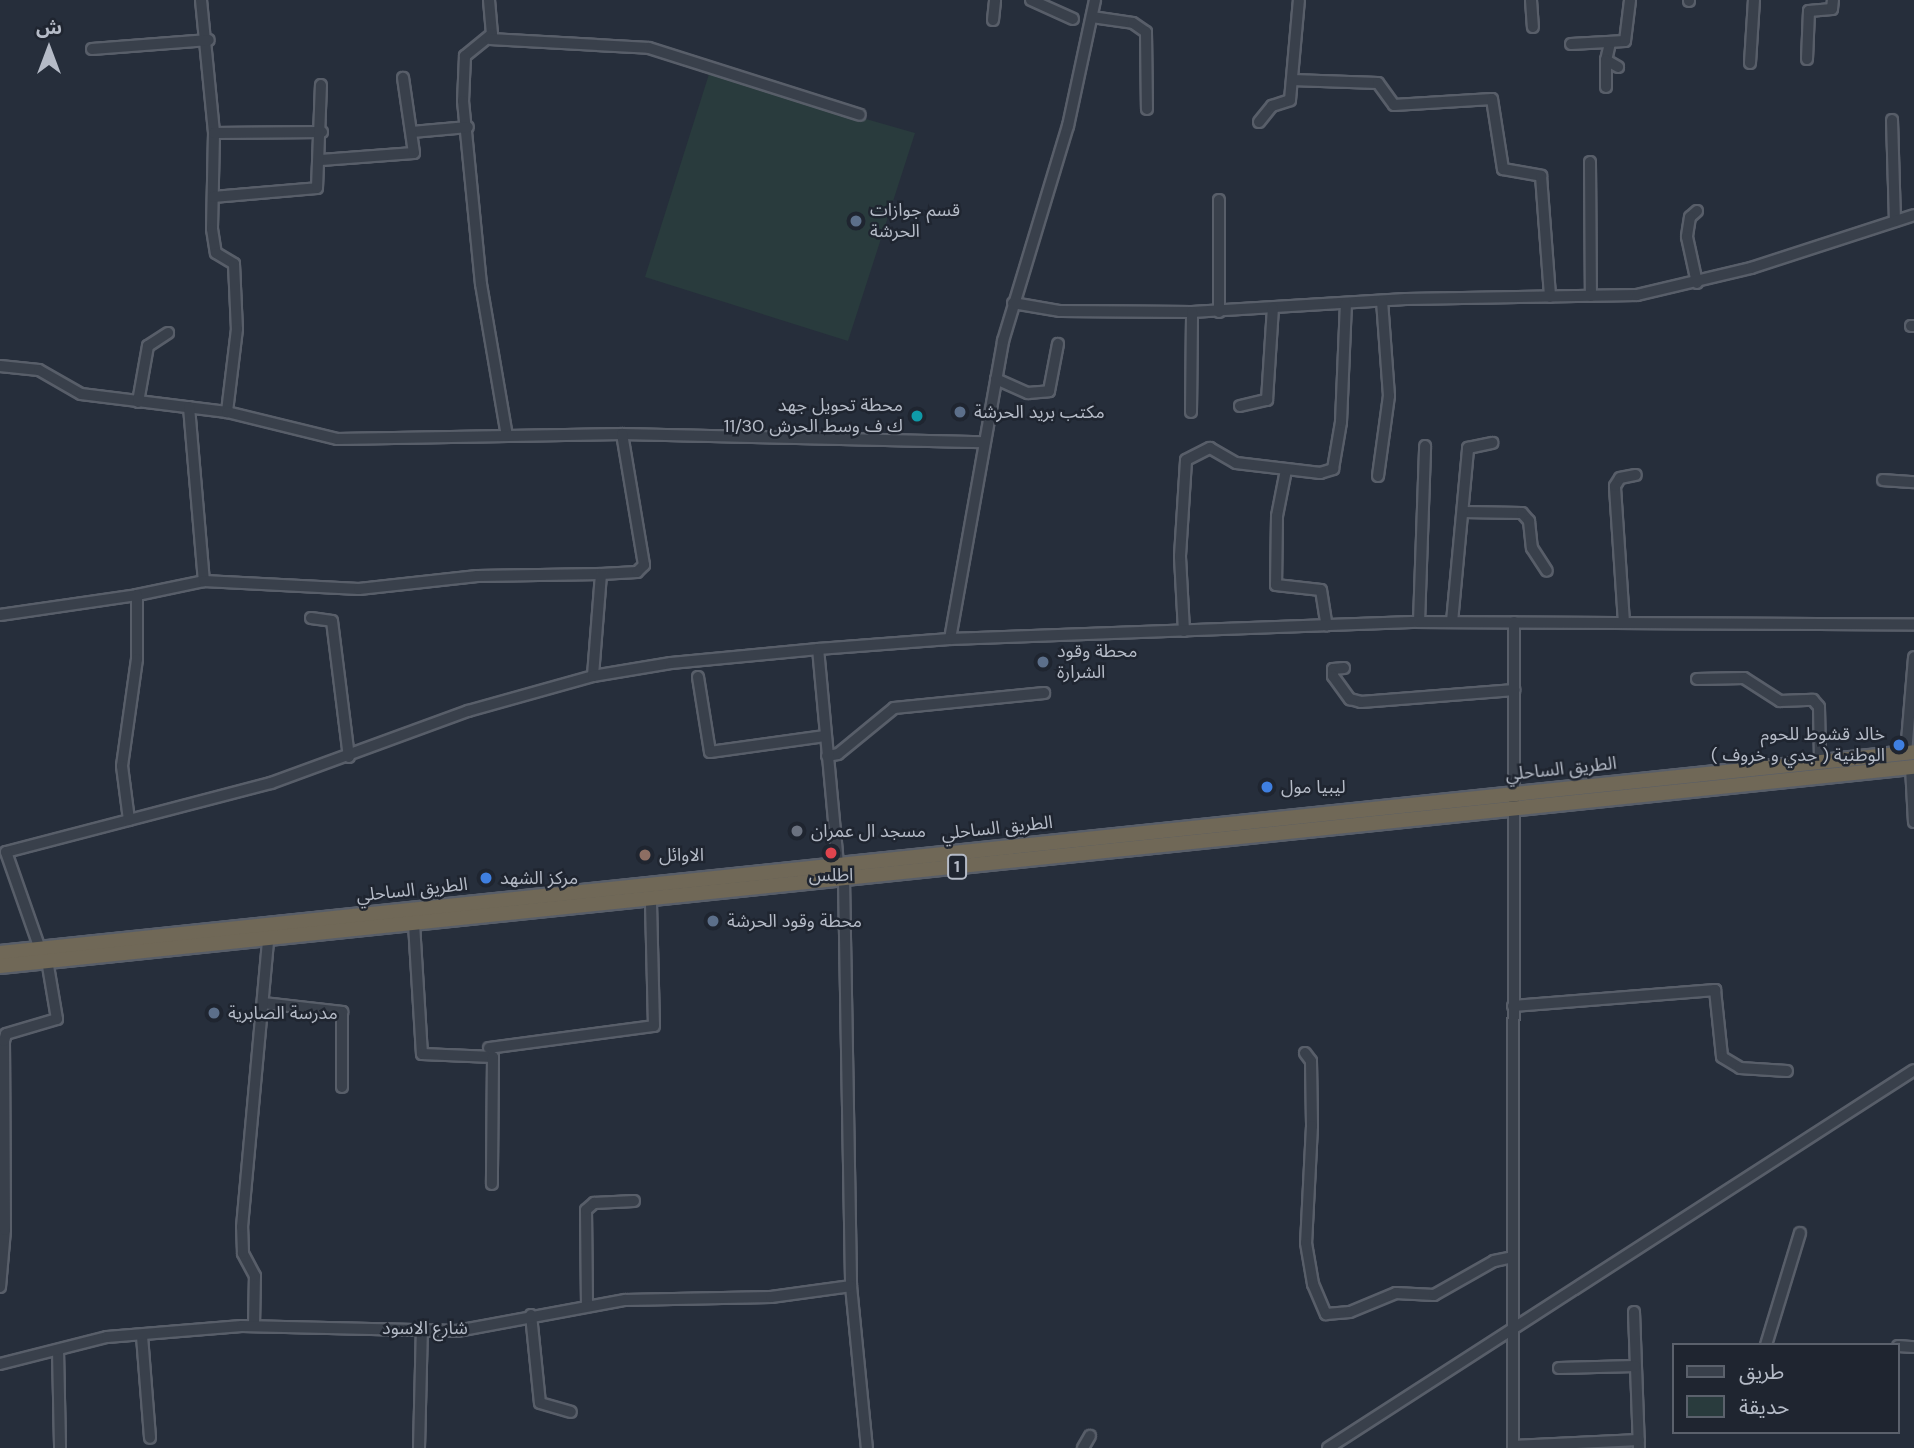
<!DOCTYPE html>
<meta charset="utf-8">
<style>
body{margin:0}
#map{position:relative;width:1914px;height:1448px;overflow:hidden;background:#262e3b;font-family:"DM Sans","Noto Sans Arabic",sans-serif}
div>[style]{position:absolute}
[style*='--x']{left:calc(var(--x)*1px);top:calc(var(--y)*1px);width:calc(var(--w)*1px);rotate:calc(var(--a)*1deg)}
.green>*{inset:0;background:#293b3d}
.roads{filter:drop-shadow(2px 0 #585e69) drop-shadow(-2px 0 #585e69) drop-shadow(0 2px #585e69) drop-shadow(0 -2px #585e69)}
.minor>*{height:10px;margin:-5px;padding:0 5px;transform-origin:5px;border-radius:5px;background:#39404b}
.highway>*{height:14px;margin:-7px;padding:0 7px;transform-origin:7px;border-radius:7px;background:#706857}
.dots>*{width:19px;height:19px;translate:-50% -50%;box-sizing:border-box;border:4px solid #1f2530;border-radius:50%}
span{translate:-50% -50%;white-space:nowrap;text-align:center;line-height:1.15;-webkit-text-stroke:5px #1f2530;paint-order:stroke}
.shield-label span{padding:2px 5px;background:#1f2530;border:2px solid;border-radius:5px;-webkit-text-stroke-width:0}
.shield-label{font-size:16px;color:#b5bbc7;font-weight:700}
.poi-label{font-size:18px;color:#b5bbc7}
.left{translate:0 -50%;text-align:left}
.right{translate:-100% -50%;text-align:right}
.street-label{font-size:18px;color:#b5bbc7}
.legend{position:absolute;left:1672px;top:1343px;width:228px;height:91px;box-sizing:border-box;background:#1f2530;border:2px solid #5b616c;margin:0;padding:9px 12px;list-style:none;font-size:21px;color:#b5bbc7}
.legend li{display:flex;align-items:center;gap:14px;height:35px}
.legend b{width:35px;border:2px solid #5b616c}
.north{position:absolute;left:14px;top:14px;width:70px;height:70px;-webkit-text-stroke:5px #1f2530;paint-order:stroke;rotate:0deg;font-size:19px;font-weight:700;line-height:28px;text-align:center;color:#b5bbc7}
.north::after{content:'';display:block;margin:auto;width:24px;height:32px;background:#b5bbc7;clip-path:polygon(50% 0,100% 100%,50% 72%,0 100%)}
</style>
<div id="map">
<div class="green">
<div style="clip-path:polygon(709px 74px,915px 133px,848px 341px,645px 277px)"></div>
</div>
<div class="roads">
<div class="minor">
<div style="--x:201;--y:0;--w:134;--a:84.4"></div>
<div style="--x:214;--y:133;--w:96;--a:91.2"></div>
<div style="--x:212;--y:229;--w:24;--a:81"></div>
<div style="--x:216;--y:253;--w:21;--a:31"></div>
<div style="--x:234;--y:264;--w:65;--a:87.4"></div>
<div style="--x:237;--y:329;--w:84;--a:96.9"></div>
<div style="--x:489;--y:0;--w:34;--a:85"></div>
<div style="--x:492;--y:34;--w:35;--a:141"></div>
<div style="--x:465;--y:56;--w:45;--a:92.5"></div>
<div style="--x:463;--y:101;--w:184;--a:84.4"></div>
<div style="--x:481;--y:284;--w:154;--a:80.3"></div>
<div style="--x:1031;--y:0;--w:46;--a:24.3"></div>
<div style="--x:1531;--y:0;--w:27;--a:86"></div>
<div style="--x:1689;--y:0;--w:1;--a:90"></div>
<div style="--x:1092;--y:17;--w:41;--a:8.3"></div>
<div style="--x:1133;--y:23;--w:16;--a:35"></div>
<div style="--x:1146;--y:32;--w:77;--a:89.3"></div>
<div style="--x:993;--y:20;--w:20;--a:-84"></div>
<div style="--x:490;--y:39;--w:159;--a:3.2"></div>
<div style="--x:649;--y:48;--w:221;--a:17.6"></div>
<div style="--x:1610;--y:43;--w:17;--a:103"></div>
<div style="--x:1606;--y:60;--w:14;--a:30"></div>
<div style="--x:1571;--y:44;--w:54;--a:-3.2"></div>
<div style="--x:1625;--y:41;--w:41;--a:-83"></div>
<div style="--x:92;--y:49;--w:117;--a:-4.4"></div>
<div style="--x:1807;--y:59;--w:48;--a:-87.6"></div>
<div style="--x:1809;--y:11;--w:23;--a:-5"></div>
<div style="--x:1832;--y:9;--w:9;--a:-84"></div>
<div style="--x:1606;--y:60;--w:27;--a:90"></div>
<div style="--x:1750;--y:63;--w:63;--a:-86.4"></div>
<div style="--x:1292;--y:80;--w:86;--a:2"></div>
<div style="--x:1378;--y:83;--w:27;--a:54"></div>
<div style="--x:1394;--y:105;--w:98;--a:-3.5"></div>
<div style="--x:1492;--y:99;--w:71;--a:81.1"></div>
<div style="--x:1503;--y:169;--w:39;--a:10"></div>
<div style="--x:1541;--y:176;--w:121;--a:85.7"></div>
<div style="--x:1892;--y:120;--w:101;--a:88.3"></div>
<div style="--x:1259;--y:122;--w:21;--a:-51"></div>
<div style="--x:1272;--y:106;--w:19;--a:-18"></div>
<div style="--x:1290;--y:100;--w:100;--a:-84.9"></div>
<div style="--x:412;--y:132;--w:56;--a:-5.1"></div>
<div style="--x:214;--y:133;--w:108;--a:-0.5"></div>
<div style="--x:321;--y:160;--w:93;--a:-4.3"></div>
<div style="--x:414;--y:153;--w:76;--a:-98.3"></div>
<div style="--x:1590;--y:162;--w:134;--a:89.6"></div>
<div style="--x:213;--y:197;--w:104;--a:-4.9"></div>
<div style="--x:317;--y:188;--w:103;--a:-87.8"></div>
<div style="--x:1697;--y:211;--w:9;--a:139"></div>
<div style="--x:1690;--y:217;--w:20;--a:99"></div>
<div style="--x:1687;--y:237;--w:47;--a:77.7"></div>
<div style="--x:1013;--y:303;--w:48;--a:9.7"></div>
<div style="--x:1060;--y:311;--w:132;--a:0.4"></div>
<div style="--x:1192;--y:312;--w:214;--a:-3.5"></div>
<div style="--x:1406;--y:299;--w:231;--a:-1"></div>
<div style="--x:1637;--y:295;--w:117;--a:-13.3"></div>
<div style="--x:1751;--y:268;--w:171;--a:-18"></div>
<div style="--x:1219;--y:312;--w:112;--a:-90"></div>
<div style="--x:1911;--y:326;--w:3;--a:0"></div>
<div style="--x:0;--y:366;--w:39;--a:6"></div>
<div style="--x:39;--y:370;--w:48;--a:29.7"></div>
<div style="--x:81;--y:394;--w:147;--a:7"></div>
<div style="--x:227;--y:412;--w:113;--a:13.8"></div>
<div style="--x:337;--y:439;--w:285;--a:-1"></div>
<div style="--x:622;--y:434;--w:362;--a:1.3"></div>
<div style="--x:996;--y:379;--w:35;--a:24"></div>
<div style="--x:1028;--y:393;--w:21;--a:-5"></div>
<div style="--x:1049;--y:391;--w:48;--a:-79.2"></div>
<div style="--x:138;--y:402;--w:57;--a:-79.9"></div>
<div style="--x:148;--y:346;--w:24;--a:-33"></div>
<div style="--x:1240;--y:406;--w:28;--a:-13"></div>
<div style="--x:1267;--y:400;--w:92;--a:-86.3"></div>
<div style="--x:189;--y:407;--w:175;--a:85.1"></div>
<div style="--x:1191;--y:412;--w:100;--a:-89.4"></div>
<div style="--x:1286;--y:470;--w:47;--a:101.1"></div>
<div style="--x:1277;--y:516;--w:69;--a:90.8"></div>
<div style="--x:1276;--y:585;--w:45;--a:6.3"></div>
<div style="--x:1321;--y:590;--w:36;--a:81"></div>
<div style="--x:1378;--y:476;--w:81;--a:-82.2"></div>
<div style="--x:1389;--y:396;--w:95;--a:-94.2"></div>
<div style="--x:1883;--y:480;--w:31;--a:4"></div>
<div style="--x:1463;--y:512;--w:59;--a:1"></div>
<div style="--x:1522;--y:513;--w:11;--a:49"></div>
<div style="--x:1529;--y:521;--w:27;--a:84"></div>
<div style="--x:1532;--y:548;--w:27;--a:57"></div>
<div style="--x:601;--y:574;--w:36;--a:-3"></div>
<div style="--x:637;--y:572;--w:10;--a:-45"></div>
<div style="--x:644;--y:565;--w:133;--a:-99.5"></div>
<div style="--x:137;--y:595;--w:68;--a:-11.8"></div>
<div style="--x:204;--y:581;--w:155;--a:3"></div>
<div style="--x:359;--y:589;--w:119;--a:-6.3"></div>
<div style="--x:477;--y:576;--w:124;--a:-0.9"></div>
<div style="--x:601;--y:574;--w:102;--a:94.5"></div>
<div style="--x:0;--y:615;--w:138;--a:-8.3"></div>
<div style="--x:137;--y:595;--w:64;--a:90"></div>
<div style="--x:137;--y:659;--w:108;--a:98"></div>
<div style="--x:122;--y:766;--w:54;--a:82.6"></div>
<div style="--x:129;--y:820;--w:127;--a:165.4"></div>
<div style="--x:6;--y:852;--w:103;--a:70.7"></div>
<div style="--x:311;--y:618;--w:21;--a:8"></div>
<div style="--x:332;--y:621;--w:137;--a:82.9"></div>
<div style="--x:1419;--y:622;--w:176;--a:-88"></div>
<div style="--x:1452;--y:622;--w:175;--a:-84.7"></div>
<div style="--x:1468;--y:448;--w:25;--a:-12"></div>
<div style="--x:1624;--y:623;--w:137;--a:-93.8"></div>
<div style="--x:1615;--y:486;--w:9;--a:-58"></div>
<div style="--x:1620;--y:478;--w:16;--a:-11"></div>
<div style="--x:1184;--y:631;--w:75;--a:-93.1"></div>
<div style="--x:1180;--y:556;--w:96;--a:-86.4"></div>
<div style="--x:1186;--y:460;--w:27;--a:-27"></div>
<div style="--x:1210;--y:448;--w:30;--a:30"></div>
<div style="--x:1236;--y:463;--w:85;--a:6.8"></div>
<div style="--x:1320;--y:473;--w:14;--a:-17"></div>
<div style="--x:1333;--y:469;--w:48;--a:-80.3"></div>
<div style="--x:1341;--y:422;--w:119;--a:-87.6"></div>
<div style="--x:950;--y:639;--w:303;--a:-79.9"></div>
<div style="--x:1003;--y:341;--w:225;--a:-73.2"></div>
<div style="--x:1068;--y:126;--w:129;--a:-77.9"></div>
<div style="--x:1344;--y:668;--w:11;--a:175"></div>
<div style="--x:1333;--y:669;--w:7;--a:90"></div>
<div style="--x:1333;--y:676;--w:29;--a:54"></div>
<div style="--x:1350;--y:699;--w:11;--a:15"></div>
<div style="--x:1361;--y:702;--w:154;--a:-4.5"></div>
<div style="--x:698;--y:677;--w:76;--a:80.9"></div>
<div style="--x:710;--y:752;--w:116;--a:-7.9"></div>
<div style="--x:1697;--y:679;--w:47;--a:-1.2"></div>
<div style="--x:1744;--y:678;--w:43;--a:32.6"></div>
<div style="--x:1780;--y:701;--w:33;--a:-2"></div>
<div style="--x:1813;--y:700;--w:9;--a:49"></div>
<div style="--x:1819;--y:707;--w:54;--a:88.9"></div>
<div style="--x:1906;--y:753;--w:96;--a:-85.2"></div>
<div style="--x:827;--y:756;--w:11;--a:-10"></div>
<div style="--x:838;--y:754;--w:72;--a:-39.4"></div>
<div style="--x:894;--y:708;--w:151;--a:-5.7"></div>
<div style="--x:1911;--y:767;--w:55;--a:86.9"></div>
<div style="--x:129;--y:820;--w:147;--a:-14.6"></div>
<div style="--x:271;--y:783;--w:210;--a:-20.1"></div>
<div style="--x:468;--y:711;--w:130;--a:-15.6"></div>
<div style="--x:593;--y:676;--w:79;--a:-9.5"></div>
<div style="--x:671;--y:663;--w:148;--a:-5.4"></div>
<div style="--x:838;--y:864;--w:216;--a:-95.3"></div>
<div style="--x:818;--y:649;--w:132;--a:-4.3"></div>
<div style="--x:950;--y:639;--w:469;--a:-2.1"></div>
<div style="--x:1419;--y:622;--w:495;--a:0.3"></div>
<div style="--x:844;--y:879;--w:407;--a:89"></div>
<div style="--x:851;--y:1286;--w:163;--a:84.4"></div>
<div style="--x:414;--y:924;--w:130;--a:86.5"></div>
<div style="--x:422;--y:1054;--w:71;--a:2.4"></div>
<div style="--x:493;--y:1057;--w:127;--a:90.5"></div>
<div style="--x:263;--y:1003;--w:80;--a:6.5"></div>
<div style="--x:342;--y:1012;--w:75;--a:90"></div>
<div style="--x:1513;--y:1006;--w:203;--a:-4.5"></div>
<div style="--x:1715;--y:990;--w:67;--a:84"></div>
<div style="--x:1722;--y:1057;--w:21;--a:31"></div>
<div style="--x:1740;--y:1068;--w:47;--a:3.7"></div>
<div style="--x:489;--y:1048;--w:166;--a:-7.6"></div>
<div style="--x:654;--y:1026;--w:126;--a:-91.4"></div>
<div style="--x:1305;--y:1053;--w:10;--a:53"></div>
<div style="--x:1311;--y:1061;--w:65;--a:89.1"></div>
<div style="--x:1312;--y:1126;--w:117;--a:92.9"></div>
<div style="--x:1306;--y:1243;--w:42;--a:80.3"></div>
<div style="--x:1313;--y:1284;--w:33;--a:67"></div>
<div style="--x:1326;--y:1314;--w:24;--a:-5"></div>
<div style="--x:1350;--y:1312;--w:50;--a:-22.4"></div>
<div style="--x:1396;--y:1293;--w:38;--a:3"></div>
<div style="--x:1434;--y:1295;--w:69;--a:-29.5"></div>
<div style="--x:1494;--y:1261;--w:19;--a:-12"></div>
<div style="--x:0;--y:1287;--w:57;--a:-85"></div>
<div style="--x:5;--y:1230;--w:189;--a:-90.3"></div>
<div style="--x:4;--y:1041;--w:7;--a:-74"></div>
<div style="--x:6;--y:1034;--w:53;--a:-16.4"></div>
<div style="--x:57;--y:1019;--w:60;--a:-99.6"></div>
<div style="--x:587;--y:1305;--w:95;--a:-90.6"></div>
<div style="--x:586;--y:1210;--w:11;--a:-41"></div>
<div style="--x:594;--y:1203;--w:40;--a:-2.9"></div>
<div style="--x:1634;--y:1312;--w:136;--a:87.9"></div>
<div style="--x:531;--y:1315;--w:88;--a:84.2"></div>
<div style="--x:540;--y:1403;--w:32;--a:16"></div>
<div style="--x:254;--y:1326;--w:50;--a:-88.9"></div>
<div style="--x:255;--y:1276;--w:26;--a:-118"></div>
<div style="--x:243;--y:1253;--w:26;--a:-92"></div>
<div style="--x:242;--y:1227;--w:288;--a:-84.8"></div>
<div style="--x:142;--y:1336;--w:102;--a:85.5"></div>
<div style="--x:1766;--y:1345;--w:117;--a:-73.1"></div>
<div style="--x:1898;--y:1346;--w:16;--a:4"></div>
<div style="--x:58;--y:1350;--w:98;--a:88.8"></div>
<div style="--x:0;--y:1364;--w:110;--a:-14.2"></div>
<div style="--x:107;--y:1337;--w:135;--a:-4.7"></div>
<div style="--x:242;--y:1326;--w:215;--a:1.3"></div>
<div style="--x:457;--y:1331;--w:171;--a:-10.5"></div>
<div style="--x:625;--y:1300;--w:146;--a:-1.2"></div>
<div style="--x:771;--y:1297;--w:81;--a:-7.8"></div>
<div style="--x:1559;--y:1368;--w:76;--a:-1.5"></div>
<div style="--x:1513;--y:1446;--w:126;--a:-2.7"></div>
<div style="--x:419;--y:1448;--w:119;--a:-88.6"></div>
<div style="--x:1083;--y:1448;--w:14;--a:-60"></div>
<div style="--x:1328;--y:1448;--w:697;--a:-32.82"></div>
<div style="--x:1513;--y:1448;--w:826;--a:-89.93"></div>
</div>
<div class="highway">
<div style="--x:0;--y:953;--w:1925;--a:-5.99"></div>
<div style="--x:0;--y:966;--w:1924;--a:-5.94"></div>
</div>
</div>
<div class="dots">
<div style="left:856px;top:221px;background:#5c6f8a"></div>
<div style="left:960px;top:412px;background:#5c6f8a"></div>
<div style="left:917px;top:416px;background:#0f9aa8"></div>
<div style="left:1043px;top:662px;background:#5c6f8a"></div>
<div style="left:1899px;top:745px;background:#3f7fe0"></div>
<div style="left:1267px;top:787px;background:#3f7fe0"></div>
<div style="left:797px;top:831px;background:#6b7280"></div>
<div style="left:831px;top:853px;background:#e0444e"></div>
<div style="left:645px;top:855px;background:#8d6e63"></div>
<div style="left:486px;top:878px;background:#3f7fe0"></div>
<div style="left:713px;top:921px;background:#5c6f8a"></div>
<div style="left:214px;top:1013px;background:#5c6f8a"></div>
</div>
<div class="shield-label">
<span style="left:957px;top:867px">1</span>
</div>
<div class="poi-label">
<span class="left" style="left:870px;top:221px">قسم جوازات<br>الحرشة</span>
<span class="right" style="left:903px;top:416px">محطة تحويل جهد<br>11/30 ك ف وسط الحرش</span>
<span class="left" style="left:974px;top:412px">مكتب بريد الحرشة</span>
<span class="left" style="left:1057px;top:662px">محطة وقود<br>الشرارة</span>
<span class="right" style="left:1885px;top:745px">خالد قشوط للحوم<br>الوطنية ( جدي و خروف )</span>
<span class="left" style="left:1281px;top:787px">ليبيا مول</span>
<span class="left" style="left:811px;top:831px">مسجد ال عمران</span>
<span class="left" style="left:659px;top:855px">الاوائل</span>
<span style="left:831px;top:875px">اطلس</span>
<span class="left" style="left:500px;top:878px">مركز الشهد</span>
<span class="left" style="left:727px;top:921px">محطة وقود الحرشة</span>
<span class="left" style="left:228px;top:1013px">مدرسة الصابرية</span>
</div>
<div class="street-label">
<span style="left:1561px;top:769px;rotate:-6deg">الطريق الساحلي</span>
<span style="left:997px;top:828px;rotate:-6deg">الطريق الساحلي</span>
<span style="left:412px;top:890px;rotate:-6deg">الطريق الساحلي</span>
<span style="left:425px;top:1328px">شارع الاسود</span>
</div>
<ul class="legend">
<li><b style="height:9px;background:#39404b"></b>طريق</li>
<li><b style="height:19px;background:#293b3d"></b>حديقة</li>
</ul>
<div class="north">ش</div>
</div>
